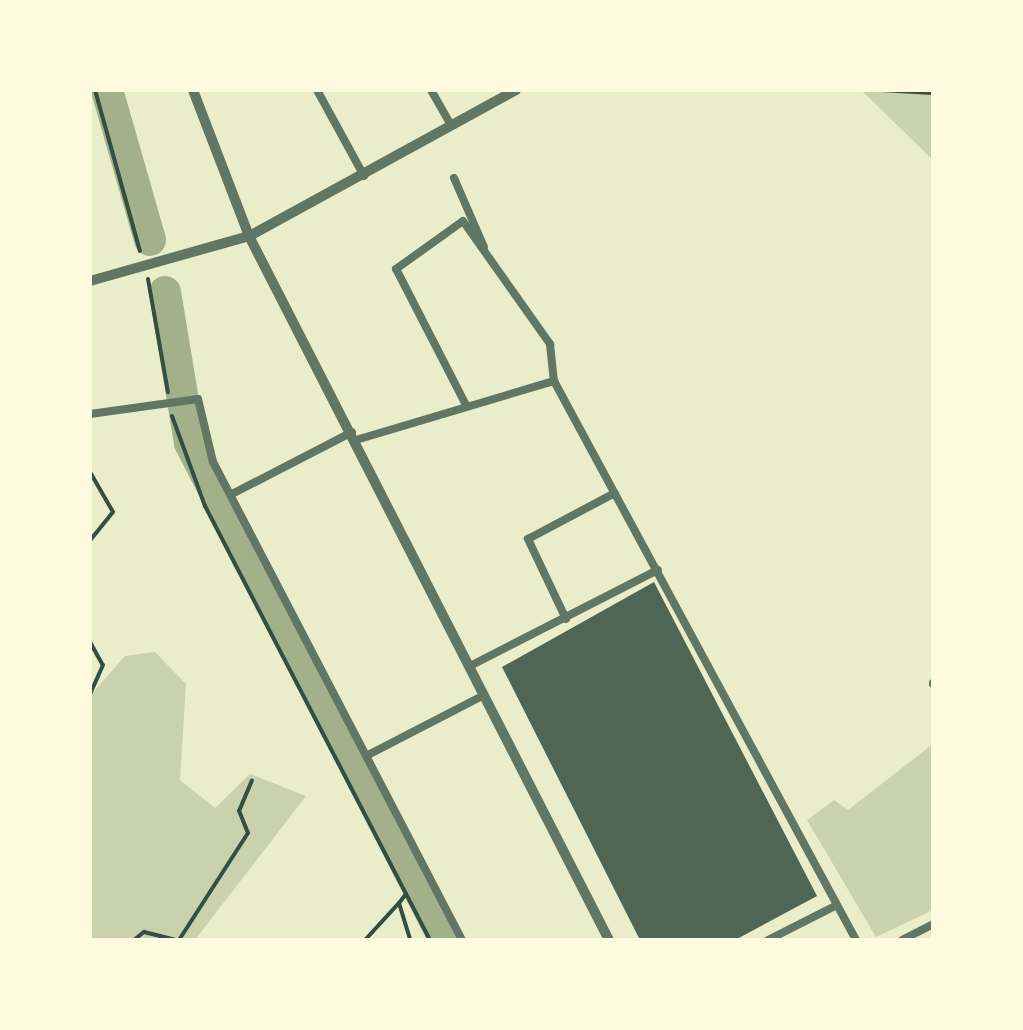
<!DOCTYPE html>
<style>
body{margin:0}
#map{position:relative;width:1023px;height:1030px;overflow:hidden;background:#e9edc9;font-family:Roboto,sans-serif}
div>[style]{position:absolute}
[style*='--x']{left:calc(var(--x)*1px);top:calc(var(--y)*1px);width:calc(var(--w)*1px);rotate:calc(var(--a)*1deg)}
.green>*{inset:0;background:#cad2ad}
.river>*{height:32px;margin:-16px;padding:0 16px;transform-origin:16px;border-radius:16px;background:#a3b18a}
.building>*{inset:0;background:#4f6655}
.path>*{height:4px;margin:-2px;padding:0 2px;transform-origin:2px;border-radius:2px;background:#344e41}
.minor>*{height:8px;margin:-4px;padding:0 4px;transform-origin:4px;border-radius:4px;background:#617663}
.tertiary>*{height:10px;margin:-5px;padding:0 5px;transform-origin:5px;border-radius:5px;background:#617663}
span{translate:-50% -50%;white-space:nowrap;text-align:center;line-height:1.15;-webkit-text-stroke:8px #fefae0;paint-order:stroke}
.frame{position:absolute;inset:0;border:92px solid #fefae0;pointer-events:none}
</style>
<div id="map">
<div class="green">
<div style="clip-path:polygon(861px 90px,933px 90px,933px 160px)"></div>
<div style="clip-path:polygon(155px 652px,186px 684px,180px 780px,215px 808px,250px 774px,306px 796px,195px 940px,90px 940px,90px 696px,125px 656px)"></div>
<div style="clip-path:polygon(933px 744px,933px 910px,876px 937px,807px 820px,834px 800px,848px 810px)"></div>
</div>
<div class="river">
<div style="--x:107;--y:90;--w:156;--a:74"></div>
<div style="--x:165;--y:292;--w:153;--a:80.6"></div>
<div style="--x:190;--y:443;--w:559;--a:62.84"></div>
</div>
<div class="building">
<div style="clip-path:polygon(654px 582px,817px 896px,735px 940px,640px 940px,502px 667px)"></div>
</div>
<div class="path">
<div style="--x:95;--y:90;--w:167;--a:74.4"></div>
<div style="--x:881;--y:90;--w:52;--a:3.3"></div>
<div style="--x:148;--y:279;--w:115;--a:80"></div>
<div style="--x:172;--y:416;--w:96;--a:69.9"></div>
<div style="--x:205;--y:506;--w:489;--a:62.6"></div>
<div style="--x:90;--y:472;--w:46;--a:60.1"></div>
<div style="--x:113;--y:512;--w:36;--a:129"></div>
<div style="--x:90;--y:642;--w:26;--a:61"></div>
<div style="--x:103;--y:665;--w:32;--a:114"></div>
<div style="--x:406;--y:894;--w:11;--a:128"></div>
<div style="--x:399;--y:903;--w:39;--a:73"></div>
<div style="--x:134;--y:940;--w:13;--a:-39"></div>
<div style="--x:144;--y:932;--w:34;--a:14"></div>
<div style="--x:179;--y:940;--w:127;--a:-57.2"></div>
<div style="--x:248;--y:833;--w:24;--a:-112"></div>
<div style="--x:239;--y:811;--w:33;--a:-67"></div>
<div style="--x:365;--y:940;--w:50;--a:-47.4"></div>
</div>
<div class="minor">
<div style="--x:317;--y:90;--w:98;--a:61.3"></div>
<div style="--x:431;--y:90;--w:40;--a:60.3"></div>
<div style="--x:454;--y:178;--w:75;--a:66.5"></div>
<div style="--x:466;--y:405;--w:153;--a:-117.2"></div>
<div style="--x:396;--y:269;--w:82;--a:-35.6"></div>
<div style="--x:463;--y:221;--w:151;--a:54.7"></div>
<div style="--x:550;--y:344;--w:37;--a:84"></div>
<div style="--x:554;--y:381;--w:635;--a:61.62"></div>
<div style="--x:90;--y:414;--w:109;--a:-7.9"></div>
<div style="--x:198;--y:399;--w:65;--a:76.6"></div>
<div style="--x:213;--y:462;--w:539;--a:62.48"></div>
<div style="--x:356;--y:440;--w:207;--a:-16.6"></div>
<div style="--x:232;--y:494;--w:135;--a:-27.3"></div>
<div style="--x:566;--y:619;--w:89;--a:-115.4"></div>
<div style="--x:528;--y:539;--w:98;--a:-27.9"></div>
<div style="--x:470;--y:666;--w:211;--a:-27.1"></div>
<div style="--x:933;--y:683;--w:1;--a:90"></div>
<div style="--x:366;--y:756;--w:133;--a:-27.3"></div>
<div style="--x:768;--y:940;--w:73;--a:-26.9"></div>
<div style="--x:902;--y:940;--w:35;--a:-27"></div>
</div>
<div class="tertiary">
<div style="--x:516;--y:90;--w:304;--a:151.3"></div>
<div style="--x:249;--y:236;--w:791;--a:62.92"></div>
<div style="--x:90;--y:281;--w:165;--a:-15.8"></div>
<div style="--x:249;--y:236;--w:156;--a:-111"></div>
</div>
<div class="frame"></div>
</div>
